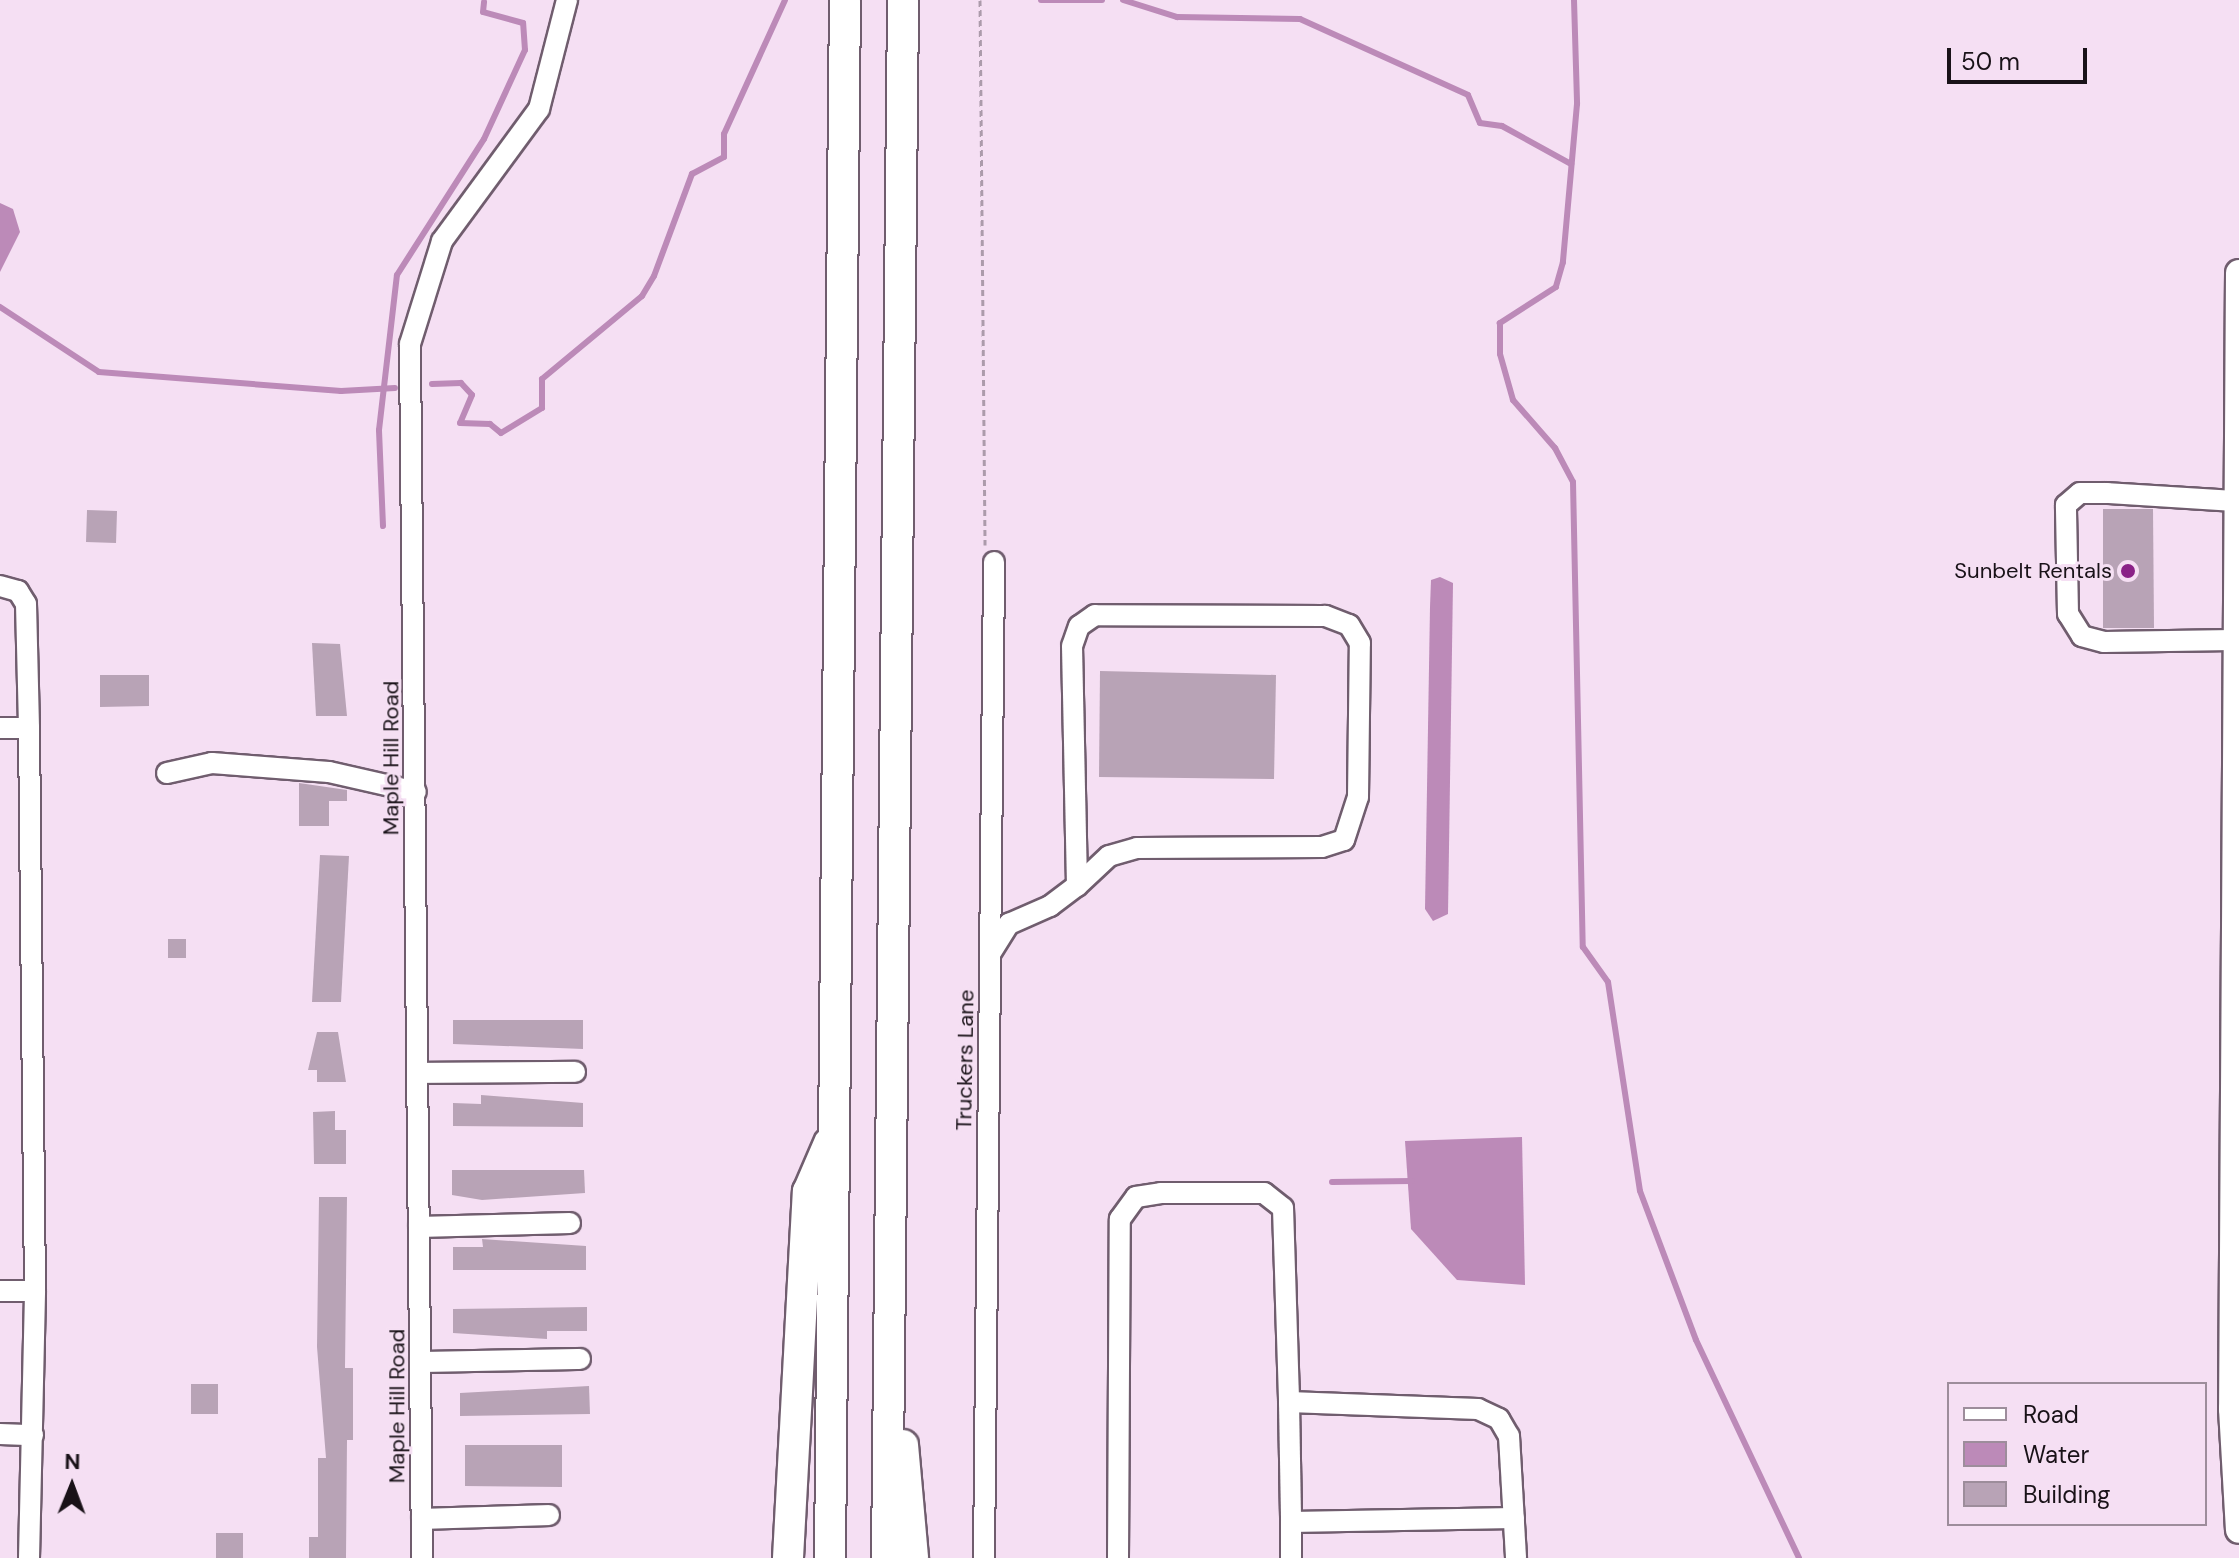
<!DOCTYPE html>
<style>
body{margin:0}
#map{position:relative;width:2239px;height:1558px;overflow:hidden;background:#f5dff3;font-family:"DM Sans",sans-serif}
div>[style]{position:absolute}
[style*='--x']{left:calc(var(--x)*1px);top:calc(var(--y)*1px);width:calc(var(--w)*1px);rotate:calc(var(--a)*1deg)}
.water>*{inset:0;background:#bc8ab8}
.stream>*{height:6px;margin:-3px;padding:0 3px;transform-origin:3px;border-radius:3px;background:#bc8ab8}
.building>*{inset:0;background:#b8a3b6}
.path>*{height:3px;margin-top:-1.5px;transform-origin:0;background:repeating-linear-gradient(90deg,#ac9bab 0 6px,transparent 0 10px)}
.roads{filter:drop-shadow(2px 0 #705d6e) drop-shadow(-2px 0 #705d6e) drop-shadow(0 2px #705d6e) drop-shadow(0 -2px #705d6e)}
.minor>*{height:20px;margin:-10px;padding:0 10px;transform-origin:10px;border-radius:10px;background:#fff}
.major>*{height:26px;margin:-13px;padding:0 13px;transform-origin:13px;border-radius:13px;background:#fff}
.highway>*{height:30px;margin:-15px;padding:0 15px;transform-origin:15px;border-radius:15px;background:#fff}
.dots>*{width:22px;height:22px;translate:-50% -50%;box-sizing:border-box;border:4px solid #f5dff3;border-radius:50%}
span{translate:-50% -50%;white-space:nowrap;text-align:center;line-height:1.15;-webkit-text-stroke:6px #f5dff3;paint-order:stroke}
.poi-label{font-size:22px;color:#191218}
.right{translate:-100% -50%;text-align:right}
.street-label{font-size:22px;color:#191218}
.legend{position:absolute;left:1947px;top:1382px;width:260px;height:144px;box-sizing:border-box;background:#f5dff3;border:2px solid #9d8d9b;margin:0;padding:10px 14px;list-style:none;font-size:24px;color:#191218}
.legend li{display:flex;align-items:center;gap:16px;height:40px}
.legend b{width:40px;border:2px solid #9d8d9b}
.north{position:absolute;left:32px;top:1446px;width:80px;height:80px;-webkit-text-stroke:6px #f5dff3;paint-order:stroke;rotate:1deg;font-size:22px;font-weight:700;line-height:32px;text-align:center;color:#191218}
.north::after{content:'';display:block;margin:auto;width:28px;height:36px;background:#191218;clip-path:polygon(50% 0,100% 100%,50% 72%,0 100%)}
.scale{position:absolute;left:1947px;top:48px;width:140px;height:36px;box-sizing:border-box;border:4px solid #191218;border-top:0;padding-left:10px;font-size:24px;line-height:28px;white-space:nowrap;color:#191218;-webkit-text-stroke:6px #f5dff3;paint-order:stroke}
</style>
<div id="map">
<div class="water">
<div style="clip-path:polygon(0 203px,13px 209px,20px 232px,0 272px)"></div>
<div style="clip-path:polygon(1440px 577px,1453px 583px,1448px 914px,1433px 921px,1425px 909px,1430px 607px,1431px 580px)"></div>
<div style="clip-path:polygon(1522px 1137px,1525px 1285px,1457px 1280px,1411px 1229px,1405px 1141px)"></div>
</div>
<div class="stream">
<div style="--x:1041;--y:0;--w:61;--a:0"></div>
<div style="--x:1123;--y:0;--w:57;--a:17.5"></div>
<div style="--x:1177;--y:17;--w:123;--a:0.9"></div>
<div style="--x:1300;--y:19;--w:184;--a:24.3"></div>
<div style="--x:1468;--y:95;--w:30;--a:67"></div>
<div style="--x:1480;--y:123;--w:22;--a:8"></div>
<div style="--x:1502;--y:126;--w:79;--a:28.8"></div>
<div style="--x:1574;--y:0;--w:104;--a:88.3"></div>
<div style="--x:1577;--y:104;--w:159;--a:95.1"></div>
<div style="--x:1563;--y:262;--w:26;--a:106"></div>
<div style="--x:1556;--y:287;--w:67;--a:147.3"></div>
<div style="--x:1500;--y:323;--w:31;--a:90"></div>
<div style="--x:1500;--y:354;--w:48;--a:74.2"></div>
<div style="--x:1513;--y:400;--w:64;--a:48.8"></div>
<div style="--x:1555;--y:448;--w:38;--a:62"></div>
<div style="--x:1573;--y:482;--w:465;--a:88.8"></div>
<div style="--x:1583;--y:947;--w:43;--a:54.5"></div>
<div style="--x:1608;--y:982;--w:211;--a:81.3"></div>
<div style="--x:1640;--y:1191;--w:159;--a:69.4"></div>
<div style="--x:1696;--y:1340;--w:241;--a:64.7"></div>
<div style="--x:0;--y:307;--w:118;--a:33.3"></div>
<div style="--x:99;--y:372;--w:243;--a:4.5"></div>
<div style="--x:341;--y:391;--w:54;--a:-3.2"></div>
<div style="--x:432;--y:384;--w:29;--a:-2"></div>
<div style="--x:461;--y:383;--w:16;--a:47"></div>
<div style="--x:472;--y:395;--w:30;--a:113"></div>
<div style="--x:460;--y:423;--w:30;--a:2"></div>
<div style="--x:490;--y:424;--w:14;--a:39"></div>
<div style="--x:501;--y:433;--w:48;--a:-31.4"></div>
<div style="--x:542;--y:408;--w:29;--a:-90"></div>
<div style="--x:542;--y:379;--w:130;--a:-39.7"></div>
<div style="--x:642;--y:296;--w:23;--a:-59"></div>
<div style="--x:654;--y:276;--w:109;--a:-69.6"></div>
<div style="--x:692;--y:174;--w:36;--a:-28"></div>
<div style="--x:724;--y:157;--w:23;--a:-90"></div>
<div style="--x:724;--y:134;--w:147;--a:-65.5"></div>
<div style="--x:383;--y:526;--w:96;--a:-92.4"></div>
<div style="--x:379;--y:430;--w:156;--a:-83.4"></div>
<div style="--x:397;--y:275;--w:161;--a:-57.4"></div>
<div style="--x:484;--y:139;--w:98;--a:-65.3"></div>
<div style="--x:525;--y:50;--w:27;--a:-94"></div>
<div style="--x:523;--y:23;--w:41;--a:-164.6"></div>
<div style="--x:483;--y:12;--w:10;--a:-84"></div>
<div style="--x:1332;--y:1182;--w:80;--a:-0.7"></div>
</div>
<div class="building">
<div style="clip-path:polygon(2103px 509px,2153px 509px,2154px 628px,2103px 628px)"></div>
<div style="clip-path:polygon(87px 510px,117px 511px,116px 543px,86px 542px)"></div>
<div style="clip-path:polygon(312px 643px,340px 644px,347px 716px,316px 716px)"></div>
<div style="clip-path:polygon(1100px 671px,1276px 675px,1274px 779px,1099px 777px)"></div>
<div style="clip-path:polygon(100px 675px,149px 675px,149px 706px,100px 707px)"></div>
<div style="clip-path:polygon(299px 783px,347px 790px,347px 801px,329px 801px,329px 826px,299px 826px)"></div>
<div style="clip-path:polygon(320px 855px,349px 856px,341px 1002px,312px 1002px)"></div>
<div style="clip-path:polygon(168px 939px,186px 939px,186px 958px,168px 958px)"></div>
<div style="clip-path:polygon(453px 1020px,583px 1020px,583px 1049px,453px 1044px)"></div>
<div style="clip-path:polygon(317px 1032px,338px 1032px,346px 1082px,317px 1082px,317px 1070px,308px 1070px)"></div>
<div style="clip-path:polygon(481px 1095px,583px 1103px,583px 1127px,453px 1126px,453px 1103px,481px 1104px)"></div>
<div style="clip-path:polygon(335px 1111px,335px 1130px,346px 1130px,346px 1164px,314px 1164px,313px 1112px)"></div>
<div style="clip-path:polygon(452px 1170px,584px 1170px,585px 1193px,482px 1200px,452px 1195px)"></div>
<div style="clip-path:polygon(319px 1197px,347px 1197px,345px 1368px,353px 1368px,353px 1440px,347px 1440px,346px 1558px,309px 1558px,309px 1537px,318px 1537px,318px 1458px,326px 1458px,317px 1347px)"></div>
<div style="clip-path:polygon(482px 1239px,586px 1246px,586px 1270px,453px 1270px,453px 1247px,483px 1247px)"></div>
<div style="clip-path:polygon(587px 1307px,587px 1331px,547px 1331px,547px 1339px,453px 1333px,453px 1309px)"></div>
<div style="clip-path:polygon(191px 1384px,218px 1384px,218px 1414px,191px 1414px)"></div>
<div style="clip-path:polygon(589px 1386px,590px 1414px,460px 1416px,460px 1393px)"></div>
<div style="clip-path:polygon(465px 1445px,562px 1445px,562px 1487px,465px 1486px)"></div>
<div style="clip-path:polygon(216px 1533px,243px 1533px,243px 1558px,216px 1558px)"></div>
</div>
<div class="path">
<div style="--x:980;--y:0;--w:545;--a:89.47"></div>
</div>
<div class="roads">
<div class="minor">
<div style="--x:0;--y:586;--w:19;--a:16"></div>
<div style="--x:18;--y:591;--w:15;--a:58"></div>
<div style="--x:26;--y:604;--w:124;--a:88.6"></div>
<div style="--x:2233;--y:640;--w:129;--a:179.1"></div>
<div style="--x:2104;--y:642;--w:23;--a:-165"></div>
<div style="--x:2082;--y:636;--w:26;--a:-122"></div>
<div style="--x:2068;--y:614;--w:109;--a:-91.1"></div>
<div style="--x:2066;--y:505;--w:18;--a:-41"></div>
<div style="--x:2080;--y:493;--w:27;--a:0"></div>
<div style="--x:2107;--y:493;--w:126;--a:3.6"></div>
<div style="--x:0;--y:728;--w:29;--a:0"></div>
<div style="--x:29;--y:728;--w:563;--a:89.39"></div>
<div style="--x:35;--y:1291;--w:35;--a:180"></div>
<div style="--x:167;--y:773;--w:46;--a:-12.5"></div>
<div style="--x:212;--y:763;--w:117;--a:4.4"></div>
<div style="--x:329;--y:772;--w:89;--a:12.9"></div>
<div style="--x:990;--y:954;--w:36;--a:-58"></div>
<div style="--x:1009;--y:924;--w:45;--a:-23.7"></div>
<div style="--x:1050;--y:906;--w:34;--a:-37"></div>
<div style="--x:1077;--y:886;--w:44;--a:-43.2"></div>
<div style="--x:1109;--y:856;--w:29;--a:-16"></div>
<div style="--x:1137;--y:848;--w:185;--a:-0.3"></div>
<div style="--x:1322;--y:847;--w:23;--a:-18"></div>
<div style="--x:1344;--y:840;--w:45;--a:-72"></div>
<div style="--x:1358;--y:797;--w:154;--a:-89.3"></div>
<div style="--x:1360;--y:643;--w:21;--a:-121"></div>
<div style="--x:1349;--y:625;--w:26;--a:-159"></div>
<div style="--x:1325;--y:616;--w:230;--a:-179.8"></div>
<div style="--x:1095;--y:615;--w:19;--a:145"></div>
<div style="--x:1079;--y:626;--w:21;--a:109"></div>
<div style="--x:1072;--y:646;--w:240;--a:88.8"></div>
<div style="--x:418;--y:1073;--w:157;--a:-0.4"></div>
<div style="--x:419;--y:1227;--w:151;--a:-1.5"></div>
<div style="--x:420;--y:1362;--w:160;--a:-1.1"></div>
<div style="--x:1289;--y:1402;--w:120;--a:89"></div>
<div style="--x:1291;--y:1522;--w:223;--a:-1"></div>
<div style="--x:0;--y:1434;--w:33;--a:2"></div>
<div style="--x:422;--y:1519;--w:127;--a:-1.8"></div>
<div style="--x:1291;--y:1522;--w:36;--a:90"></div>
<div style="--x:29;--y:1558;--w:267;--a:-88.7"></div>
<div style="--x:422;--y:1558;--w:1214;--a:-90.57"></div>
<div style="--x:410;--y:344;--w:108;--a:-72.7"></div>
<div style="--x:442;--y:241;--w:164;--a:-53.7"></div>
<div style="--x:539;--y:109;--w:113;--a:-75.6"></div>
<div style="--x:984;--y:1558;--w:996;--a:-89.42"></div>
<div style="--x:1118;--y:1558;--w:339;--a:-89.7"></div>
<div style="--x:1120;--y:1219;--w:27;--a:-54"></div>
<div style="--x:1136;--y:1197;--w:25;--a:-9"></div>
<div style="--x:1161;--y:1193;--w:103;--a:0"></div>
<div style="--x:1264;--y:1193;--w:24;--a:38"></div>
<div style="--x:1283;--y:1208;--w:194;--a:88.2"></div>
<div style="--x:1289;--y:1402;--w:189;--a:2.1"></div>
<div style="--x:1478;--y:1409;--w:23;--a:25"></div>
<div style="--x:1499;--y:1419;--w:20;--a:60"></div>
<div style="--x:1509;--y:1436;--w:122;--a:86.7"></div>
</div>
<div class="major">
<div style="--x:2239;--y:273;--w:1136;--a:90.35"></div>
<div style="--x:2232;--y:1409;--w:121;--a:86.7"></div>
</div>
<div class="highway">
<div style="--x:903;--y:1445;--w:113;--a:84.9"></div>
<div style="--x:788;--y:1558;--w:367;--a:-86.9"></div>
<div style="--x:808;--y:1192;--w:53;--a:-66.8"></div>
<div style="--x:830;--y:1558;--w:1558;--a:-89.45"></div>
<div style="--x:887;--y:1558;--w:1558;--a:-89.41"></div>
</div>
</div>
<div class="dots">
<div style="left:2128px;top:571px;background:#8a2187"></div>
</div>
<div class="poi-label">
<span class="right" style="left:2112px;top:571px">Sunbelt Rentals</span>
</div>
<div class="street-label">
<span style="left:391px;top:758px;rotate:-90deg">Maple Hill Road</span>
<span style="left:965px;top:1060px;rotate:-89deg">Truckers Lane</span>
<span style="left:397px;top:1406px;rotate:-90deg">Maple Hill Road</span>
</div>
<ul class="legend">
<li><b style="height:10px;background:#fff"></b>Road</li>
<li><b style="height:22px;background:#bc8ab8"></b>Water</li>
<li><b style="height:22px;background:#b8a3b6"></b>Building</li>
</ul>
<div class="north">N</div>
<div class="scale">50 m</div>
</div>
